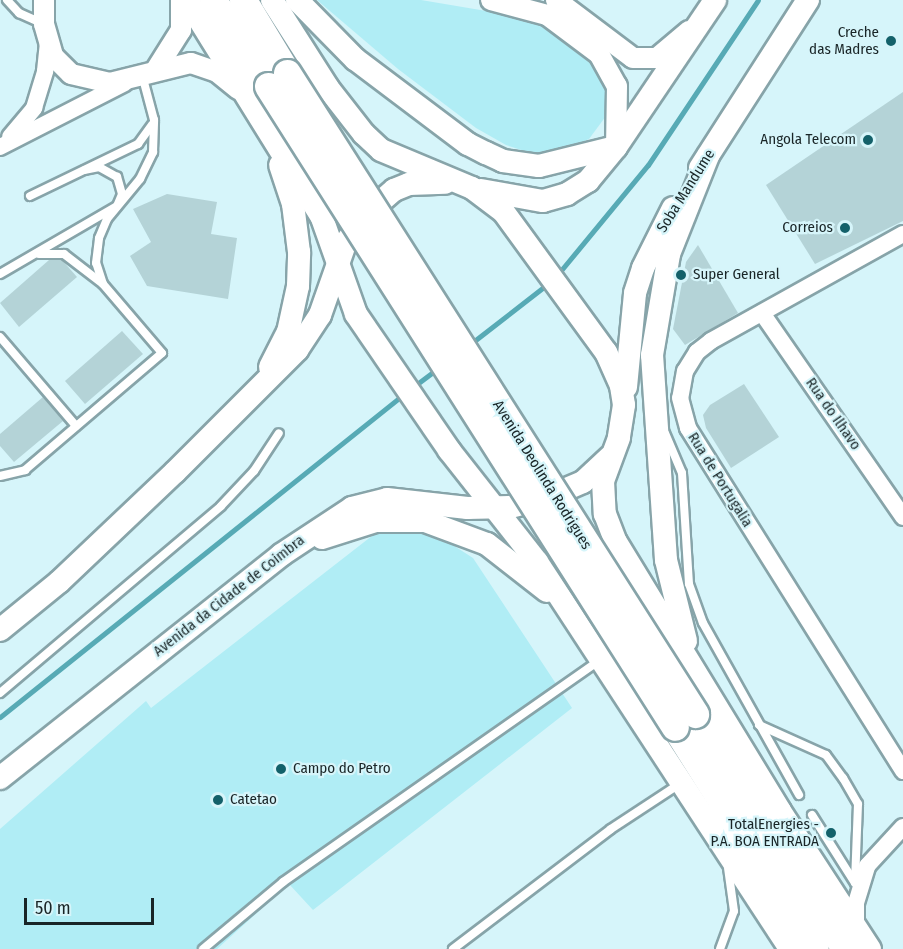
<!DOCTYPE html>
<style>
body{margin:0}
#map{position:relative;width:903px;height:949px;overflow:hidden;background:#d6f5fa;font-family:"Fira Sans Condensed",sans-serif}
div>[style]{position:absolute}
[style*='--x']{left:calc(var(--x)*1px);top:calc(var(--y)*1px);width:calc(var(--w)*1px);rotate:calc(var(--a)*1deg)}
.green>*{inset:0;background:#b0edf5}
.stream>*{height:5px;margin:-2.5px;padding:0 2.5px;transform-origin:2.5px;border-radius:2.5px;background:#57aab5}
.building>*{inset:0;background:#b4d3d7}
.roads{filter:drop-shadow(2px 0 #87a4a9) drop-shadow(-2px 0 #87a4a9) drop-shadow(0 2px #87a4a9) drop-shadow(0 -2px #87a4a9)}
.service>*{height:8px;margin:-4px;padding:0 4px;transform-origin:4px;border-radius:4px;background:#fff}
.minor>*{height:16px;margin:-8px;padding:0 8px;transform-origin:8px;border-radius:8px;background:#fff}
.tertiary>*{height:20px;margin:-10px;padding:0 10px;transform-origin:10px;border-radius:10px;background:#fff}
.secondary>*{height:22px;margin:-11px;padding:0 11px;transform-origin:11px;border-radius:11px;background:#fff}
.trunk>*{height:27px;margin:-13.5px;padding:0 13.5px;transform-origin:13.5px;border-radius:13.5px;background:#fff}
.bridges{filter:drop-shadow(2px 0 #87a4a9) drop-shadow(-2px 0 #87a4a9) drop-shadow(0 2px #87a4a9) drop-shadow(0 -2px #87a4a9)}
.trunk-bridge>*{height:27px;margin:-13.5px;padding:0 13.5px;transform-origin:13.5px;border-radius:13.5px;background:#fff}
.dots>*{width:16px;height:16px;translate:-50% -50%;box-sizing:border-box;border:3px solid #d6f5fa;border-radius:50%}
span{translate:-50% -50%;white-space:nowrap;text-align:center;line-height:1.15;-webkit-text-stroke:4.5px #d6f5fa;paint-order:stroke}
.poi-label{font-size:15px;color:#192527}
.right{translate:-100% -50%;text-align:right}
.left{translate:0 -50%;text-align:left}
.street-label{font-size:15px;color:#192527}
.scale{position:absolute;left:24px;top:898px;width:130px;height:27px;box-sizing:border-box;border:3px solid #192527;border-top:0;padding-left:8px;font-size:18px;line-height:21px;white-space:nowrap;color:#192527;-webkit-text-stroke:4px #d6f5fa;paint-order:stroke}
</style>
<div id="map">
<div class="green">
<div style="clip-path:polygon(317px 0,421px 0,540px 20px,583px 47px,604px 77px,609px 112px,589px 139px,566px 149px,534px 154px,506px 145px,476px 128px,398px 69px)"></div>
<div style="clip-path:polygon(377px 532px,434px 533px,473px 558px,572px 708px,313px 910px,289px 884px,217px 949px,0 949px,0 829px,146px 701px,151px 708px)"></div>
</div>
<div class="stream">
<div style="--x:558;--y:274;--w:141;--a:-50.5"></div>
<div style="--x:648;--y:165;--w:198;--a:-56.3"></div>
<div style="--x:469;--y:345;--w:101;--a:-37.8"></div>
<div style="--x:413;--y:387;--w:30;--a:-37"></div>
<div style="--x:0;--y:717;--w:517;--a:-38.64"></div>
</div>
<div class="building">
<div style="clip-path:polygon(903px 92px,903px 221px,815px 264px,766px 185px)"></div>
<div style="clip-path:polygon(167px 194px,217px 202px,211px 234px,237px 238px,228px 299px,147px 286px,130px 256px,151px 242px,133px 209px)"></div>
<div style="clip-path:polygon(698px 245px,738px 313px,685px 345px,673px 329px,686px 262px)"></div>
<div style="clip-path:polygon(49px 260px,62px 260px,77px 277px,19px 327px,0 303px)"></div>
<div style="clip-path:polygon(122px 331px,143px 354px,85px 404px,65px 381px)"></div>
<div style="clip-path:polygon(744px 384px,779px 437px,731px 468px,706px 428px,703px 415px,710px 405px)"></div>
<div style="clip-path:polygon(43px 397px,63px 421px,14px 462px,0 446px,0 434px)"></div>
</div>
<div class="roads">
<div class="service">
<div style="--x:7;--y:0;--w:18;--a:47"></div>
<div style="--x:19;--y:13;--w:27;--a:24"></div>
<div style="--x:30;--y:196;--w:120;--a:-25.7"></div>
<div style="--x:138;--y:144;--w:24;--a:-54"></div>
<div style="--x:39;--y:254;--w:25;--a:0"></div>
<div style="--x:64;--y:254;--w:49;--a:37.6"></div>
<div style="--x:0;--y:274;--w:135;--a:-30.2"></div>
<div style="--x:117;--y:206;--w:13;--a:-67"></div>
<div style="--x:122;--y:194;--w:18;--a:-106"></div>
<div style="--x:117;--y:177;--w:21;--a:-151"></div>
<div style="--x:99;--y:167;--w:14;--a:168"></div>
<div style="--x:0;--y:337;--w:117;--a:49.5"></div>
<div style="--x:665;--y:433;--w:43;--a:67"></div>
<div style="--x:682;--y:473;--w:111;--a:86.4"></div>
<div style="--x:689;--y:584;--w:41;--a:70.3"></div>
<div style="--x:703;--y:623;--w:197;--a:60.8"></div>
<div style="--x:0;--y:476;--w:26;--a:-13"></div>
<div style="--x:25;--y:470;--w:180;--a:-40.5"></div>
<div style="--x:162;--y:353;--w:91;--a:-130.5"></div>
<div style="--x:103;--y:284;--w:22;--a:-108"></div>
<div style="--x:96;--y:263;--w:25;--a:-83"></div>
<div style="--x:99;--y:238;--w:21;--a:-67"></div>
<div style="--x:107;--y:219;--w:52;--a:-50.5"></div>
<div style="--x:140;--y:179;--w:30;--a:-64"></div>
<div style="--x:153;--y:152;--w:32;--a:-88"></div>
<div style="--x:154;--y:120;--w:47;--a:-104.9"></div>
<div style="--x:0;--y:693;--w:289;--a:-40.2"></div>
<div style="--x:221;--y:506;--w:48;--a:-46.7"></div>
<div style="--x:254;--y:471;--w:45;--a:-56.7"></div>
<div style="--x:759;--y:725;--w:73;--a:24.1"></div>
<div style="--x:826;--y:755;--w:29;--a:54"></div>
<div style="--x:843;--y:778;--w:30;--a:60"></div>
<div style="--x:858;--y:804;--w:79;--a:92.2"></div>
<div style="--x:812;--y:815;--w:80;--a:57.7"></div>
<div style="--x:203;--y:949;--w:104;--a:-39.9"></div>
<div style="--x:283;--y:882;--w:387;--a:-35"></div>
<div style="--x:453;--y:949;--w:198;--a:-37.2"></div>
<div style="--x:611;--y:829;--w:84;--a:-33.3"></div>
<div style="--x:720;--y:949;--w:40;--a:-69.8"></div>
<div style="--x:734;--y:911;--w:43;--a:-97.9"></div>
</div>
<div class="minor">
<div style="--x:10;--y:137;--w:38;--a:-50"></div>
<div style="--x:34;--y:108;--w:39;--a:-73"></div>
<div style="--x:45;--y:71;--w:29;--a:-84"></div>
<div style="--x:0;--y:147;--w:140;--a:-27.1"></div>
<div style="--x:903;--y:234;--w:220;--a:150.9"></div>
<div style="--x:711;--y:341;--w:18;--a:142"></div>
<div style="--x:697;--y:352;--w:22;--a:122"></div>
<div style="--x:685;--y:371;--w:27;--a:100"></div>
<div style="--x:680;--y:398;--w:31;--a:75"></div>
<div style="--x:688;--y:428;--w:405;--a:57.9"></div>
<div style="--x:762;--y:313;--w:248;--a:55.3"></div>
<div style="--x:856;--y:927;--w:24;--a:-90"></div>
<div style="--x:856;--y:903;--w:39;--a:-73"></div>
<div style="--x:867;--y:866;--w:53;--a:-47.3"></div>
</div>
<div class="tertiary">
<div style="--x:44;--y:0;--w:24;--a:90"></div>
<div style="--x:44;--y:24;--w:33;--a:74"></div>
<div style="--x:53;--y:56;--w:25;--a:45"></div>
<div style="--x:71;--y:74;--w:40;--a:13"></div>
<div style="--x:110;--y:83;--w:83;--a:-13.9"></div>
<div style="--x:191;--y:63;--w:28;--a:19"></div>
<div style="--x:217;--y:72;--w:27;--a:39"></div>
<div style="--x:491;--y:0;--w:58;--a:15"></div>
<div style="--x:547;--y:15;--w:65;--a:36.9"></div>
<div style="--x:599;--y:54;--w:37;--a:61"></div>
<div style="--x:617;--y:86;--w:61;--a:90.9"></div>
<div style="--x:556;--y:0;--w:96;--a:37"></div>
<div style="--x:633;--y:58;--w:24;--a:0"></div>
<div style="--x:657;--y:58;--w:42;--a:-40.2"></div>
<div style="--x:157;--y:68;--w:45;--a:-57.7"></div>
<div style="--x:181;--y:30;--w:30;--a:-90"></div>
</div>
<div class="secondary">
<div style="--x:187;--y:0;--w:256;--a:58.2"></div>
<div style="--x:322;--y:218;--w:102;--a:70.5"></div>
<div style="--x:356;--y:314;--w:165;--a:55.6"></div>
<div style="--x:449;--y:450;--w:142;--a:51.8"></div>
<div style="--x:537;--y:562;--w:462;--a:56.8"></div>
<div style="--x:272;--y:0;--w:104;--a:57.5"></div>
<div style="--x:328;--y:88;--w:58;--a:52"></div>
<div style="--x:364;--y:134;--w:23;--a:43"></div>
<div style="--x:381;--y:150;--w:99;--a:22.7"></div>
<div style="--x:472;--y:188;--w:39;--a:37"></div>
<div style="--x:503;--y:211;--w:175;--a:53.9"></div>
<div style="--x:606;--y:352;--w:37;--a:66"></div>
<div style="--x:621;--y:386;--w:19;--a:81"></div>
<div style="--x:624;--y:405;--w:33;--a:99"></div>
<div style="--x:619;--y:438;--w:46;--a:110.4"></div>
<div style="--x:603;--y:481;--w:33;--a:87"></div>
<div style="--x:605;--y:514;--w:30;--a:69"></div>
<div style="--x:616;--y:542;--w:315;--a:58.6"></div>
<div style="--x:780;--y:811;--w:165;--a:56.9"></div>
<div style="--x:297;--y:0;--w:83;--a:45.5"></div>
<div style="--x:355;--y:59;--w:141;--a:37"></div>
<div style="--x:468;--y:144;--w:20;--a:27"></div>
<div style="--x:486;--y:153;--w:19;--a:25"></div>
<div style="--x:503;--y:161;--w:36;--a:8"></div>
<div style="--x:539;--y:166;--w:79;--a:-13.9"></div>
<div style="--x:700;--y:168;--w:200;--a:-57.3"></div>
<div style="--x:481;--y:190;--w:63;--a:10.1"></div>
<div style="--x:543;--y:201;--w:25;--a:-16"></div>
<div style="--x:567;--y:194;--w:25;--a:-32"></div>
<div style="--x:588;--y:181;--w:44;--a:-50.5"></div>
<div style="--x:616;--y:147;--w:177;--a:-56"></div>
<div style="--x:270;--y:367;--w:39;--a:-63"></div>
<div style="--x:288;--y:332;--w:47;--a:-77.7"></div>
<div style="--x:298;--y:286;--w:34;--a:-88"></div>
<div style="--x:299;--y:252;--w:48;--a:-97.1"></div>
<div style="--x:293;--y:204;--w:41;--a:-108.4"></div>
<div style="--x:626;--y:387;--w:94;--a:-84.5"></div>
<div style="--x:635;--y:293;--w:26;--a:-72"></div>
<div style="--x:643;--y:268;--w:67;--a:-63.4"></div>
<div style="--x:322;--y:538;--w:57;--a:-17.5"></div>
<div style="--x:376;--y:521;--w:49;--a:0"></div>
<div style="--x:425;--y:521;--w:66;--a:20.4"></div>
<div style="--x:487;--y:544;--w:76;--a:38.1"></div>
<div style="--x:0;--y:630;--w:76;--a:-39.1"></div>
<div style="--x:59;--y:582;--w:160;--a:-43.5"></div>
<div style="--x:175;--y:472;--w:173;--a:-45"></div>
<div style="--x:297;--y:350;--w:42;--a:-56.7"></div>
<div style="--x:320;--y:315;--w:75;--a:-70.6"></div>
<div style="--x:345;--y:244;--w:34;--a:-56"></div>
<div style="--x:364;--y:216;--w:40;--a:-41"></div>
<div style="--x:394;--y:190;--w:16;--a:-22"></div>
<div style="--x:409;--y:184;--w:36;--a:-2"></div>
<div style="--x:686;--y:641;--w:83;--a:-103.9"></div>
<div style="--x:666;--y:560;--w:205;--a:-93.9"></div>
<div style="--x:652;--y:355;--w:102;--a:-80.4"></div>
<div style="--x:669;--y:254;--w:105;--a:-68.3"></div>
<div style="--x:0;--y:778;--w:359;--a:-38.4"></div>
<div style="--x:281;--y:555;--w:85;--a:-33.5"></div>
<div style="--x:352;--y:508;--w:36;--a:-14"></div>
<div style="--x:387;--y:499;--w:81;--a:6.4"></div>
<div style="--x:467;--y:508;--w:43;--a:-1.3"></div>
<div style="--x:510;--y:507;--w:34;--a:-14"></div>
<div style="--x:543;--y:499;--w:43;--a:-23"></div>
<div style="--x:583;--y:482;--w:37;--a:-43"></div>
</div>
<div class="trunk">
<div style="--x:213;--y:0;--w:102;--a:57.4"></div>
<div style="--x:243;--y:0;--w:85;--a:58.9"></div>
<div style="--x:695;--y:714;--w:279;--a:57.4"></div>
<div style="--x:675;--y:727;--w:262;--a:57.8"></div>
</div>
</div>
<div class="bridges">
<div class="trunk-bridge">
<div style="--x:287;--y:73;--w:760;--a:57.52"></div>
<div style="--x:268;--y:86;--w:759;--a:57.59"></div>
</div>
</div>
<div class="dots">
<div style="left:891px;top:41px;background:#13616a"></div>
<div style="left:868px;top:140px;background:#13616a"></div>
<div style="left:845px;top:228px;background:#13616a"></div>
<div style="left:681px;top:275px;background:#13616a"></div>
<div style="left:281px;top:769px;background:#13616a"></div>
<div style="left:218px;top:800px;background:#13616a"></div>
<div style="left:831px;top:833px;background:#13616a"></div>
</div>
<div class="poi-label">
<span class="right" style="left:879px;top:41px">Creche<br>das Madres</span>
<span class="right" style="left:856px;top:140px">Angola Telecom</span>
<span class="right" style="left:833px;top:228px">Correios</span>
<span class="left" style="left:693px;top:275px">Super General</span>
<span class="left" style="left:293px;top:769px">Campo do Petro</span>
<span class="left" style="left:230px;top:800px">Catetao</span>
<span class="right" style="left:819px;top:833px">TotalEnergies -<br>P.A. BOA ENTRADA</span>
</div>
<div class="street-label">
<span style="left:686px;top:191px;rotate:-58deg">Soba Mandume</span>
<span style="left:833px;top:414px;rotate:55deg">Rua do Ilhavo</span>
<span style="left:542px;top:475px;rotate:58deg">Avenida Deolinda Rodrigues</span>
<span style="left:720px;top:480px;rotate:58deg">Rua de Portugalia</span>
<span style="left:229px;top:596px;rotate:-38deg">Avenida da Cidade de Coimbra</span>
</div>
<div class="scale">50 m</div>
</div>
